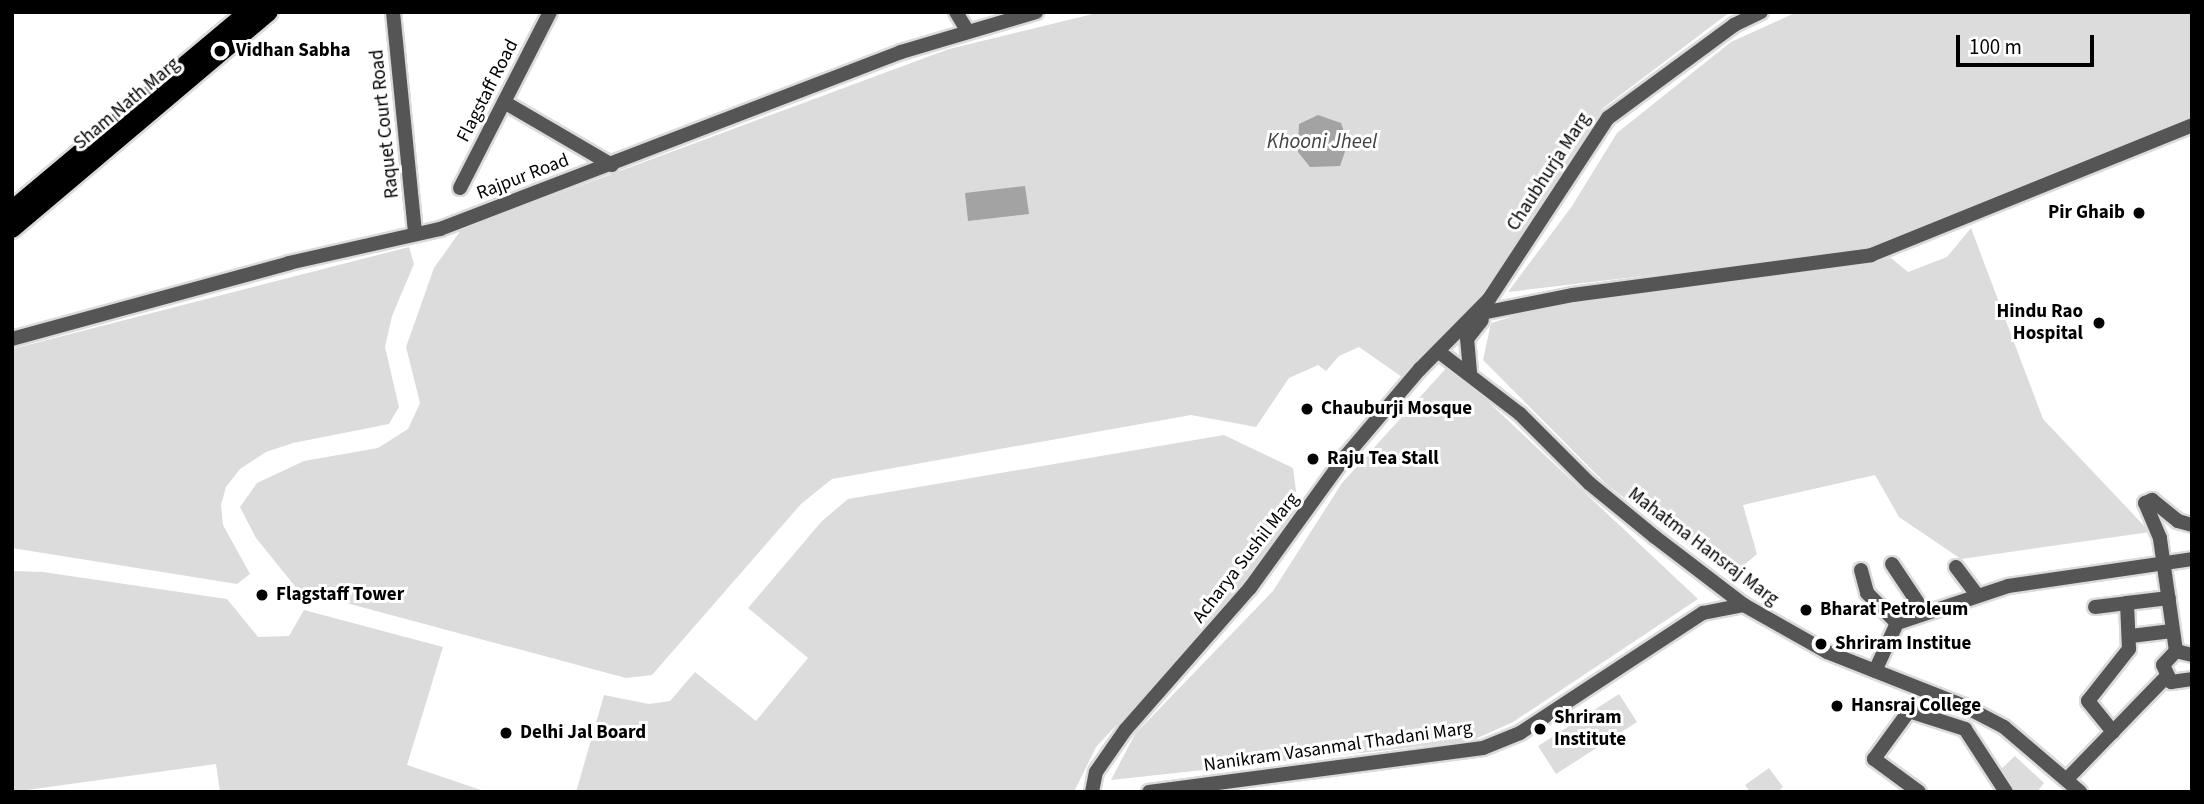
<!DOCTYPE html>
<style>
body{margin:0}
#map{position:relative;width:2204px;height:804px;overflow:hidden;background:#fff;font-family:"Source Sans 3",sans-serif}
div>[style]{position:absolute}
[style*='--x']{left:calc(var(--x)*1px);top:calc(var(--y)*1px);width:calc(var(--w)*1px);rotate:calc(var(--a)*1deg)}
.green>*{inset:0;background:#dcdcdc}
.water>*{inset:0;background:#a3a3a3}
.roads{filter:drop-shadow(2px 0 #dbdbdb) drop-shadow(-2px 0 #dbdbdb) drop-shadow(0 2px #dbdbdb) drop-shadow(0 -2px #dbdbdb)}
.minor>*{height:14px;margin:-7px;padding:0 7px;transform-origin:7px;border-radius:7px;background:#555}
.major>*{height:18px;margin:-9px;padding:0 9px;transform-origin:9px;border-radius:9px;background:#000}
.dots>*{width:19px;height:19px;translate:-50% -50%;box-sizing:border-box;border:4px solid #fff;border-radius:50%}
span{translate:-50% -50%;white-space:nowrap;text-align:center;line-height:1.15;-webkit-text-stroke:6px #fff;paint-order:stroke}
.poi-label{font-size:19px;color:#000;font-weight:700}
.left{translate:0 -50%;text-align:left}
.right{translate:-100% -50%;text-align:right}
.street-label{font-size:19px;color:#000}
.water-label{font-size:21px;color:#444;font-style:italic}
.frame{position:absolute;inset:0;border:14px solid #000;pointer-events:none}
.scale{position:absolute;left:1956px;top:35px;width:138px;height:32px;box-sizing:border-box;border:4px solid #000;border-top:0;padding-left:9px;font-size:21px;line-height:24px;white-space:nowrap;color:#000;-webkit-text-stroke:5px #fff;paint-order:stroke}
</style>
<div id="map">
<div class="green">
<div style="clip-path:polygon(1101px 12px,1730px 12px,1602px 109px,1484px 295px,1402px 377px,1359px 347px,1339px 356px,1326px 371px,1318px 365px,1289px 378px,1256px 427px,1191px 415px,832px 479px,801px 504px,652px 675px,626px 678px,298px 590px,256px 538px,240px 507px,257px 483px,304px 461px,378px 448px,408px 429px,420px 403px,406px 347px,434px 268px,461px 230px,949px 49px)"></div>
<div style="clip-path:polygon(1797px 12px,2192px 12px,2192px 117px,1874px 249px,1508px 292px,1572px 206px,1617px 133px,1731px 42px)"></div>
<div style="clip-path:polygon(1971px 228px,2043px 419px,2150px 532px,1961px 559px,1899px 517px,1875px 475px,1743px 505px,1757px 554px,1730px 577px,1607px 485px,1483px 360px,1491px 323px,1541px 308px,1854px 267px,1891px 258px,1908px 272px,1947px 257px)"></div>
<div style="clip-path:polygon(409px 247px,414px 264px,392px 316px,385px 347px,399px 407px,389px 424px,293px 443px,266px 452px,240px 469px,226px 487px,221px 505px,223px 525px,250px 574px,237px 584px,12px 548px,12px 349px)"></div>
<div style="clip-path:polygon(1449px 365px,1698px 599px,1513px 722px,1471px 741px,1111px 780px,1135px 734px,1273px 591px,1342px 483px)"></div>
<div style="clip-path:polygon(1224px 435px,1293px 468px,1299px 514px,1201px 635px,1096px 747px,1074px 792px,576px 792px,604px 695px,649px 704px,670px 701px,695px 672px,756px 721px,808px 658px,748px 608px,822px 521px,848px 499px)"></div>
<div style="clip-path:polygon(12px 571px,43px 572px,227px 599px,258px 637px,289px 636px,304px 610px,443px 647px,407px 765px,487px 792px,220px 792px,216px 764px,12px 792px)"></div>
<div style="clip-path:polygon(1619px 694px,1637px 722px,1556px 774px,1538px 746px)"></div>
<div style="clip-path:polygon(2015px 756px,2044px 783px,2037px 792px,2012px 792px,1999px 771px)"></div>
<div style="clip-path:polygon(1769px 768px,1783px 787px,1777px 792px,1750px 792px,1745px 785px)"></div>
</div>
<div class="water">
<div style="clip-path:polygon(1318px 115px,1341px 123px,1348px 143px,1340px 166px,1310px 167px,1298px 152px,1299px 124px)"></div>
<div style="clip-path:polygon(1025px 186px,1029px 214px,968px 221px,965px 193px)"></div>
</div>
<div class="roads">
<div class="minor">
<div style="--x:393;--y:12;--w:220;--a:84.3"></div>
<div style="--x:956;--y:12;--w:23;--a:59"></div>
<div style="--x:504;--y:102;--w:125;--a:30.3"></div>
<div style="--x:460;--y:188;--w:198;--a:-62.9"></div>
<div style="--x:1487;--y:312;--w:88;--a:-11.2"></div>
<div style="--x:1573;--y:295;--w:301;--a:-7.6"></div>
<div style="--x:1871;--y:255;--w:346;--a:-22"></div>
<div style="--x:12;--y:339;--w:287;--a:-15.3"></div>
<div style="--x:289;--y:263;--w:155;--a:-12.7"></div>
<div style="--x:440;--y:229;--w:494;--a:-21"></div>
<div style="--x:901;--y:52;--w:141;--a:-16.5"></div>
<div style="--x:1439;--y:352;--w:102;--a:37.4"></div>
<div style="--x:1520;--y:414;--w:98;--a:45"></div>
<div style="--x:1589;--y:483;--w:85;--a:39.3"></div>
<div style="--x:1655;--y:537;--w:112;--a:37.4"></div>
<div style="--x:1744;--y:605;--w:95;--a:29.5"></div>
<div style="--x:1827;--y:652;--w:147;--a:21.5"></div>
<div style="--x:1964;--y:706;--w:45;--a:27.7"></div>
<div style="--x:2004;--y:727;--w:100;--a:40.5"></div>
<div style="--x:1470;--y:372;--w:33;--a:-95"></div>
<div style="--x:1467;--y:339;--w:24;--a:-52"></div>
<div style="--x:1892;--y:564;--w:58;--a:56.3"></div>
<div style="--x:1956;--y:567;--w:34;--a:53"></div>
<div style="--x:1861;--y:570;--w:24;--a:75"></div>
<div style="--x:1867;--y:593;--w:42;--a:45"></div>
<div style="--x:1897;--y:623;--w:117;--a:-18.4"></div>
<div style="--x:2008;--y:586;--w:186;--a:-8.3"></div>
<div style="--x:2127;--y:603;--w:42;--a:-6.8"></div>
<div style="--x:2095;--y:607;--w:32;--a:-7"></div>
<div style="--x:2127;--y:603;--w:46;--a:87.5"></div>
<div style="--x:2129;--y:649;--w:66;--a:128.3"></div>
<div style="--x:2088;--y:701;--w:40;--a:51"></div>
<div style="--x:2131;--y:636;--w:41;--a:-7"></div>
<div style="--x:2176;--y:651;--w:114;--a:-98.1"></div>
<div style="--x:2160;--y:538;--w:38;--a:-113"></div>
<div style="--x:2145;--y:503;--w:8;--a:-23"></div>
<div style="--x:2152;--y:500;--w:33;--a:39"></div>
<div style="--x:2178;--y:521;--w:15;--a:16"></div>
<div style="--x:2192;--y:655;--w:16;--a:-166"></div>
<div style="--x:2176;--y:651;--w:19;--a:133"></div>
<div style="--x:2163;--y:665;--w:19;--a:65"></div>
<div style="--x:2171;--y:682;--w:21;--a:-8"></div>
<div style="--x:1875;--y:671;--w:53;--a:-65.4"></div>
<div style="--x:2067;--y:779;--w:142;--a:-45.9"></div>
<div style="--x:1092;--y:792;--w:20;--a:-79"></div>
<div style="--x:1096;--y:772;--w:52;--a:-55.1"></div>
<div style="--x:1126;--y:729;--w:188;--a:-48.7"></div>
<div style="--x:1250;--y:588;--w:162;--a:-54.1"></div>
<div style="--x:1345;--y:457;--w:116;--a:-49.6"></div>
<div style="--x:1420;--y:369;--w:98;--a:-45.4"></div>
<div style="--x:1489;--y:299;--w:217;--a:-56.7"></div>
<div style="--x:1608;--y:118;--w:157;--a:-36.4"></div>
<div style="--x:1734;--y:25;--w:30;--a:-26"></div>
<div style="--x:1149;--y:792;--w:337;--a:-7.5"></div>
<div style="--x:1483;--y:748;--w:40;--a:-22"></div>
<div style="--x:1520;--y:733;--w:219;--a:-33.3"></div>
<div style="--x:1703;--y:613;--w:42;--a:-11"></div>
<div style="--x:1919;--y:792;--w:56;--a:-143.7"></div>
<div style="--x:1874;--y:759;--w:59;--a:-53.9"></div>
<div style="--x:1909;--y:711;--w:59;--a:17.8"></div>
<div style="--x:1965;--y:729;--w:75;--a:56.9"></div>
</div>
<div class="major">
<div style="--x:12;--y:210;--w:308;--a:-40"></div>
<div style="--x:12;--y:229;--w:336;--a:-40.2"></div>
</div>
</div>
<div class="dots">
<div style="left:220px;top:51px;background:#000"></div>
<div style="left:2139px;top:213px;background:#000"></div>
<div style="left:2099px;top:323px;background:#000"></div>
<div style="left:1307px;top:409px;background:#000"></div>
<div style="left:1313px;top:459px;background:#000"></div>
<div style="left:262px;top:595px;background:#000"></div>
<div style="left:1806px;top:610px;background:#000"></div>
<div style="left:1821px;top:644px;background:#000"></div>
<div style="left:1837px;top:706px;background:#000"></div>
<div style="left:1540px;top:729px;background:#000"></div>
<div style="left:506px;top:733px;background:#000"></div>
</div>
<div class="poi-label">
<span class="left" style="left:236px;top:51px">Vidhan Sabha</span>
<span class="right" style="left:2125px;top:213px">Pir Ghaib</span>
<span class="right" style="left:2083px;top:323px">Hindu Rao<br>Hospital</span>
<span class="left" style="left:1321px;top:409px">Chauburji Mosque</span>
<span class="left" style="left:1327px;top:459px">Raju Tea Stall</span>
<span class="left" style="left:276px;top:595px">Flagstaff Tower</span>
<span class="left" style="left:1820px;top:610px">Bharat Petroleum</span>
<span class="left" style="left:1835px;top:644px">Shriram Institue</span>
<span class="left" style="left:1851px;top:706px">Hansraj College</span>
<span class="left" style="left:1554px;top:729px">Shriram<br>Institute</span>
<span class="left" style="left:520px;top:733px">Delhi Jal Board</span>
</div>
<div class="street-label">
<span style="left:488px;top:91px;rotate:-63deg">Flagstaff Road</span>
<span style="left:127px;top:104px;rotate:-40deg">Sham Nath Marg</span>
<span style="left:385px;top:124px;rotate:-96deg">Raquet Court Road</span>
<span style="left:1549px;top:172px;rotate:-57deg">Chaubhurja Marg</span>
<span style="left:523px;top:177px;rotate:-21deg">Rajpur Road</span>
<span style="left:1703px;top:547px;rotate:37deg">Mahatma Hansraj Marg</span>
<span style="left:1246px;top:558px;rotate:-52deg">Acharya Sushil Marg</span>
<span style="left:1338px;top:747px;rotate:-8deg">Nanikram Vasanmal Thadani Marg</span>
</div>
<div class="water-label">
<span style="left:1322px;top:141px">Khooni Jheel</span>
</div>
<div class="frame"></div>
<div class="scale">100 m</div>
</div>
